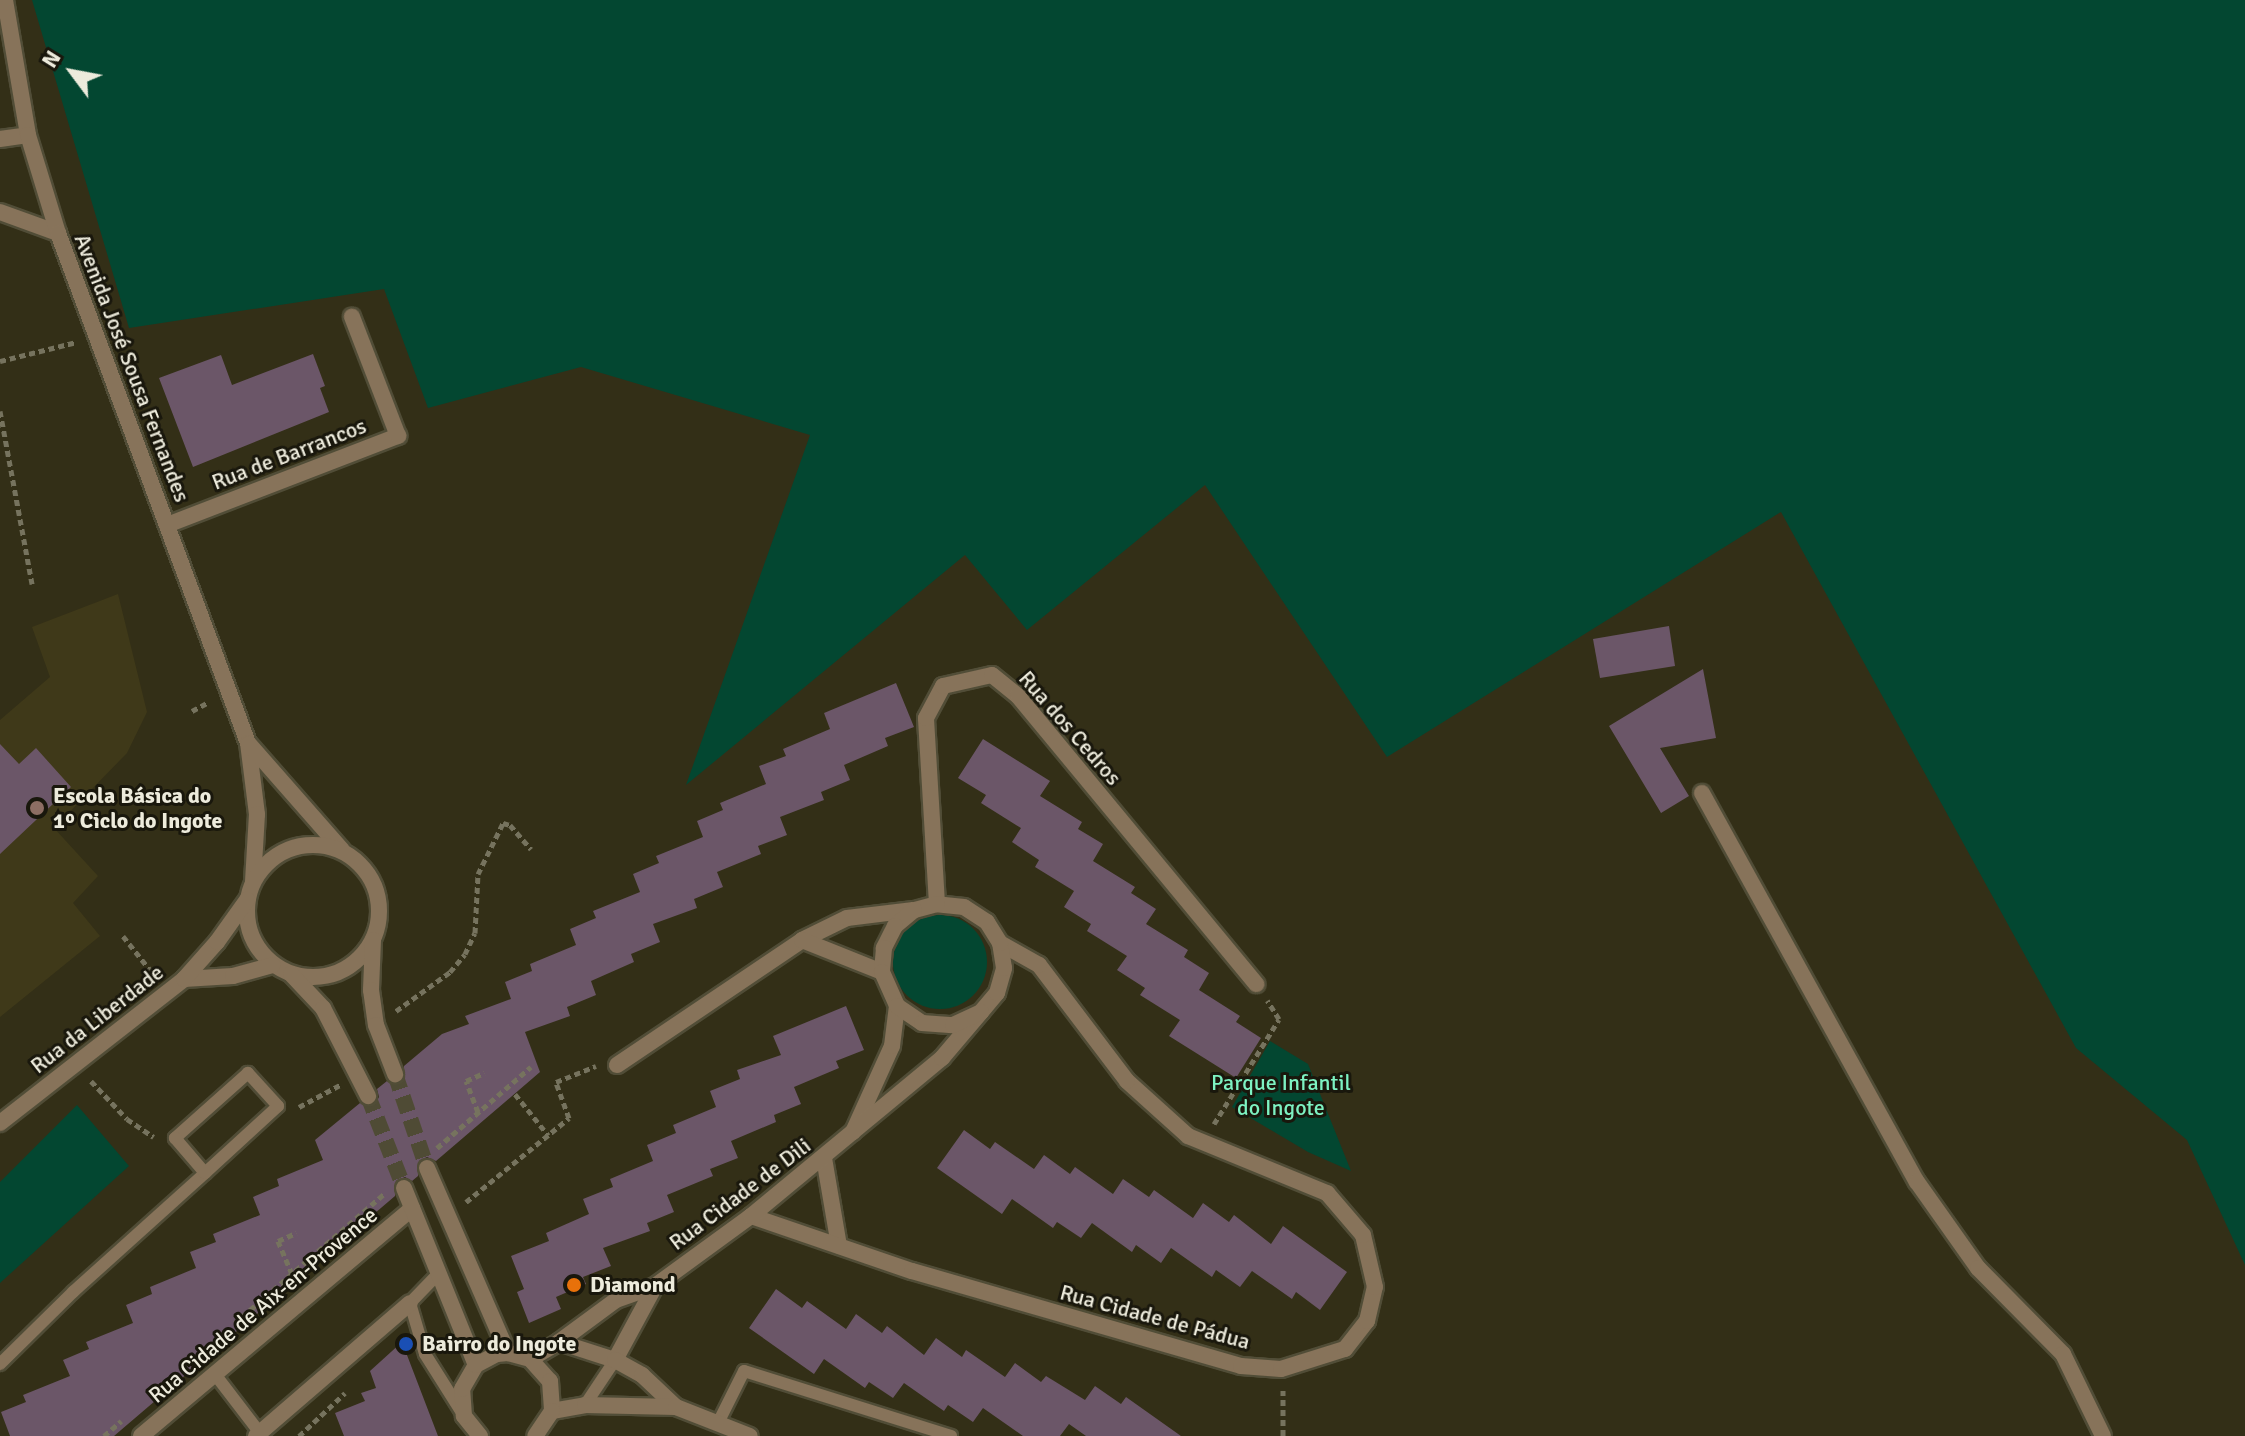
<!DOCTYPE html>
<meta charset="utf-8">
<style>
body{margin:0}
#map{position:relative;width:2245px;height:1436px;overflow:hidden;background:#332f17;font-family:Signika,sans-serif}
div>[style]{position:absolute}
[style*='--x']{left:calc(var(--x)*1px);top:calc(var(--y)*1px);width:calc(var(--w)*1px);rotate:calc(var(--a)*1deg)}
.built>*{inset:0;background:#3f3919}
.green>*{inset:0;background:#034731}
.round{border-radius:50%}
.building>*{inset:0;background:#6b5668}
.tertiary-tunnel>*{height:16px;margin-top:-8px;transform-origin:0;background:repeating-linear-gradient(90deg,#4f4b35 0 16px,transparent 0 24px)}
.path>*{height:5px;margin-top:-2.5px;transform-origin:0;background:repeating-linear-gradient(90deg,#76735e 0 6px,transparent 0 10px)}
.roads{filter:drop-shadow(2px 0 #514d37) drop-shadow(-2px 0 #514d37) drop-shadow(0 2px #514d37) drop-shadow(0 -2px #514d37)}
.service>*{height:12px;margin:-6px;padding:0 6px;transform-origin:6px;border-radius:6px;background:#87735a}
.minor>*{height:16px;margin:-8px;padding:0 8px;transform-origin:8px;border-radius:8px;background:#87735a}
.tertiary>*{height:16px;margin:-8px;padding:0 8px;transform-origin:8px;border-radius:8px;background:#87735a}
.tertiary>.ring{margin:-8px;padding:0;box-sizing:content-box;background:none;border:16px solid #87735a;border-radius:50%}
.dots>*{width:22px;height:22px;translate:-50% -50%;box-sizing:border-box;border:4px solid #19170c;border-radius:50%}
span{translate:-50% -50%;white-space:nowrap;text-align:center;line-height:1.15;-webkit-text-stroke:6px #19170c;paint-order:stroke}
.street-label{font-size:22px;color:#edebdc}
.poi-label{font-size:22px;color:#edebdc;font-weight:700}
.left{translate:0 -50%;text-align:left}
.park-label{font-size:22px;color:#7df2c2}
.north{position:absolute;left:32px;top:32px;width:80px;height:80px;-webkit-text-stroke:6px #19170c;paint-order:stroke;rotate:302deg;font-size:22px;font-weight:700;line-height:32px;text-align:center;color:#edebdc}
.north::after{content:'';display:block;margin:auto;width:28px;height:36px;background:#edebdc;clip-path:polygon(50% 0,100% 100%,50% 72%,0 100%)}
</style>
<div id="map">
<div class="built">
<div style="clip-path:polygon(118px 594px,147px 712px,127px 753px,54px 828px,98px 876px,73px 903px,100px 936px,0 1017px,0 720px,50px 677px,32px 627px)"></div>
</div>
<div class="green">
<div style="clip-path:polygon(32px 0,2245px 0,2245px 1265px,2187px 1140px,2076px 1048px,1781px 512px,1387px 757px,1205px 485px,1027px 630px,965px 555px,686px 785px,810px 435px,581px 367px,428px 408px,384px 289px,129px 328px)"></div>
<div class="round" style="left:893px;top:915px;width:94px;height:94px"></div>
<div style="clip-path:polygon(1270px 1041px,1308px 1064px,1351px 1171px,1308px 1152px,1232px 1107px)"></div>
<div style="clip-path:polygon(77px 1105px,129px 1166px,0 1283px,0 1182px)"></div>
</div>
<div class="building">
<div style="clip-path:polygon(313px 354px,325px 386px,320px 388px,329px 412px,193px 467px,159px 378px,221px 355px,232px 385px)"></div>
<div style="clip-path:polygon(1669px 626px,1675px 666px,1600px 678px,1593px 639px)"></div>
<div style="clip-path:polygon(1703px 669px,1716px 738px,1660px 748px,1689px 796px,1661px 813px,1609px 726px)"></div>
<div style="clip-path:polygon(896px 683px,914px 727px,885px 738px,888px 746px,844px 765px,850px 780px,821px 792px,824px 800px,780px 817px,787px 835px,758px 846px,761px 854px,717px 872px,723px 887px,694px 899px,697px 908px,653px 924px,660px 942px,631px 954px,634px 962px,591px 981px,596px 995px,567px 1007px,570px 1016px,525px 1032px,540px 1072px,436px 1161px,427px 1157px,419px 1161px,418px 1176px,412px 1181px,405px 1177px,396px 1181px,395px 1196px,114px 1436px,10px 1436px,1px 1412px,26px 1402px,23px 1395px,70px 1376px,63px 1360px,89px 1349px,86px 1342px,133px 1323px,126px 1305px,152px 1294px,150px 1287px,196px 1268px,190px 1252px,216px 1242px,213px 1234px,260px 1215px,253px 1197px,279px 1186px,277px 1179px,323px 1160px,315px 1140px,360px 1103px,374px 1105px,379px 1097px,377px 1089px,387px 1081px,394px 1085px,403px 1081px,404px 1066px,442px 1034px,469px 1024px,465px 1016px,511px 999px,505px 982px,532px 971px,530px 964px,576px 945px,570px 929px,596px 918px,593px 911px,640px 892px,633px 874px,659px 863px,656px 856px,703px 837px,697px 821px,723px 810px,720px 803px,766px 784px,759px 766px,786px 756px,783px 749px,830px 729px,824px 713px)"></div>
<div style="clip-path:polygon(983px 739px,1050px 781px,1040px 796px,1082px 822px,1078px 829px,1103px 844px,1093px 861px,1135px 887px,1131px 893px,1156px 909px,1146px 924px,1188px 950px,1184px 957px,1209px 973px,1199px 990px,1240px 1016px,1236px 1022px,1261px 1038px,1236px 1078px,1169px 1036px,1180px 1020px,1140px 995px,1145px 988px,1117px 970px,1127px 956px,1087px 931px,1091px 924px,1064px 907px,1074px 891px,1035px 867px,1039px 860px,1012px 842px,1021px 828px,981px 803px,986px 795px,958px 778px)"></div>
<div style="clip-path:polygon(0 744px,19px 764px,36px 748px,71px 787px,0 854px)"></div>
<div style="clip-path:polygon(846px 1006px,864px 1050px,836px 1061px,839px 1068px,794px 1087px,801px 1104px,774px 1115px,776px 1122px,731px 1141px,738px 1158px,710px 1169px,713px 1176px,667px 1195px,674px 1212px,647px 1223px,650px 1231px,603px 1248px,611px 1266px,583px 1277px,586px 1284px,556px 1297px,561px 1309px,529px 1323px,517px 1292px,524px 1289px,511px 1256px,549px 1241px,546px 1233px,589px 1214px,583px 1199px,613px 1187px,610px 1179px,653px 1161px,647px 1145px,676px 1133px,673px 1125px,716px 1107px,710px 1091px,740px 1079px,737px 1070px,781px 1055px,773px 1036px)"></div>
<div style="clip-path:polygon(964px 1130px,990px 1149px,995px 1142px,1034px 1169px,1044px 1155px,1070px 1174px,1075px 1167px,1113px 1194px,1123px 1179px,1149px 1197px,1154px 1190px,1193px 1218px,1203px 1203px,1229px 1222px,1234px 1215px,1271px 1244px,1283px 1226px,1347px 1272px,1320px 1310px,1296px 1292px,1292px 1299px,1252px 1271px,1240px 1287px,1216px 1270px,1212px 1277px,1171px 1248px,1161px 1263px,1136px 1245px,1132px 1252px,1092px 1223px,1081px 1238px,1057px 1222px,1053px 1228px,1012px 1199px,1002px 1214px,937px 1168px)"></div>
<div style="clip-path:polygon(776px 1289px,802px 1308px,807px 1301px,846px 1329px,856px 1314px,882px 1333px,887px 1326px,924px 1355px,936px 1338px,962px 1357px,966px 1350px,1005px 1377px,1015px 1363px,1041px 1382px,1046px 1376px,1085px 1400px,1095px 1386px,1121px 1404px,1126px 1397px,1181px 1436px,1086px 1436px,1069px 1424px,1060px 1436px,1023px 1436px,983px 1408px,973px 1422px,948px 1405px,944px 1411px,904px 1383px,893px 1398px,869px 1382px,865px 1388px,824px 1359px,814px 1374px,749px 1328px)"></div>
<div style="clip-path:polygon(402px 1342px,438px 1436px,344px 1436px,335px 1413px,365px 1401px,361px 1393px,376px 1388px,370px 1371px)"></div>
</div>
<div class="tertiary-tunnel">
<div style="--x:395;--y:1074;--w:99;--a:71.2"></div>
<div style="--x:368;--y:1096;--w:99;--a:68.6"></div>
</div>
<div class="path">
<div style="--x:0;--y:361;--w:79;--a:-13.9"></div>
<div style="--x:0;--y:411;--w:176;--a:79.5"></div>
<div style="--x:192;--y:711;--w:19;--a:-28"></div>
<div style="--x:123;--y:936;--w:50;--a:51.5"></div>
<div style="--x:396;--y:1011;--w:67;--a:-35.8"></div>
<div style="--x:450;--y:972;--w:23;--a:-50"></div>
<div style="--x:465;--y:954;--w:23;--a:-65"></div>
<div style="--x:475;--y:933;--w:59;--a:-87.1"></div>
<div style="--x:478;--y:874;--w:57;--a:-63.9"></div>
<div style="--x:503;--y:823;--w:7;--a:16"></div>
<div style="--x:510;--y:825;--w:32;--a:49"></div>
<div style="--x:91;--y:1081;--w:52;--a:46.5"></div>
<div style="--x:127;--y:1119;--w:32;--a:34"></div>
<div style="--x:515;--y:1094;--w:53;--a:51.2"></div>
<div style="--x:299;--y:1107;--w:47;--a:-28.2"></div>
<div style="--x:478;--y:1112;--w:33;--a:-111"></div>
<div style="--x:466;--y:1081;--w:20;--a:-24"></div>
<div style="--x:1214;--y:1124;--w:123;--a:-58.2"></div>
<div style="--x:1279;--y:1019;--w:22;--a:-122"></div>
<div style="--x:437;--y:1148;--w:124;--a:-40.8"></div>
<div style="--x:466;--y:1202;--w:133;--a:-39.2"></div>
<div style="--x:569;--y:1118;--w:38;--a:-110"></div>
<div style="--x:556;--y:1082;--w:43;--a:-21.8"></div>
<div style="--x:292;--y:1274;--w:36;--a:-113"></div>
<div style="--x:278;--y:1241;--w:20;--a:-24"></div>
<div style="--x:235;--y:1323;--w:198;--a:-40.9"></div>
<div style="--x:1283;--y:1390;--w:46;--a:90"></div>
<div style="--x:104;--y:1436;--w:23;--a:-41"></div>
<div style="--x:299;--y:1436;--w:63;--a:-43.1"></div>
</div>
<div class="roads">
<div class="service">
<div style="--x:438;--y:1274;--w:40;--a:134"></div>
<div style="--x:410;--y:1303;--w:53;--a:73.6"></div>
<div style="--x:425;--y:1354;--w:73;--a:57.8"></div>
<div style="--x:0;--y:1364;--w:103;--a:-44.6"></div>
<div style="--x:73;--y:1292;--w:178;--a:-42"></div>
<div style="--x:205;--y:1173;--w:99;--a:-42.5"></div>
<div style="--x:278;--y:1106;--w:45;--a:-132.3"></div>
<div style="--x:248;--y:1073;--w:98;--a:138.3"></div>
<div style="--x:175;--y:1138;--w:46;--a:49.4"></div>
<div style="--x:214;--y:1373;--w:76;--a:52.5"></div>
<div style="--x:585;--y:1405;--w:54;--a:-56.3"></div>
<div style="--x:718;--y:1423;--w:58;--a:-63.4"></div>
<div style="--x:744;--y:1371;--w:217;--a:17.4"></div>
</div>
<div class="minor">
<div style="--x:0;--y:139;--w:28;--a:-8"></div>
<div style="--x:0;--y:212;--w:62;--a:19.9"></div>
<div style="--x:167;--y:525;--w:248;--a:-21.1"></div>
<div style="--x:398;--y:436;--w:128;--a:-111.1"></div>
<div style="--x:1702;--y:793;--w:444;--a:61.1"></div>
<div style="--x:1917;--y:1182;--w:105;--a:54.7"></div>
<div style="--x:1978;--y:1268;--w:121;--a:45.3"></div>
<div style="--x:2063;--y:1354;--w:91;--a:64"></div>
<div style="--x:937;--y:904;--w:186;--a:-93.4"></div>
<div style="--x:926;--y:718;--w:36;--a:-62"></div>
<div style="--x:943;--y:686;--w:50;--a:-12.7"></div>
<div style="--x:992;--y:675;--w:33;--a:39"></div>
<div style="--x:1018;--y:696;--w:374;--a:50.4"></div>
<div style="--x:802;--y:940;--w:50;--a:-26.1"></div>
<div style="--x:847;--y:918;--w:65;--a:-7"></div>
<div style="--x:617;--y:1065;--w:223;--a:-34"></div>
<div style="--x:802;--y:940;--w:86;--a:21.8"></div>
<div style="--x:853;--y:1132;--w:94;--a:-65.6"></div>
<div style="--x:892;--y:1046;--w:40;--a:-82.9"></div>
<div style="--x:824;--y:1158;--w:89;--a:80.3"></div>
<div style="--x:751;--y:1216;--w:170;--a:18.9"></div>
<div style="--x:912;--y:1271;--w:342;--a:16.1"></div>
<div style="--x:1241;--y:1366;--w:40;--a:4.3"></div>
<div style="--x:1281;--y:1369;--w:67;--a:-17.4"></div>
<div style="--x:1345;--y:1349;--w:36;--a:-52"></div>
<div style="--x:1367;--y:1321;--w:35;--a:-77"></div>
<div style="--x:1375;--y:1287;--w:53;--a:-103"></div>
<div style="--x:1363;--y:1235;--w:55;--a:-130.6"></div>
<div style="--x:1327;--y:1193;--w:150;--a:-157.7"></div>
<div style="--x:1188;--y:1136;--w:82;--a:-138"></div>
<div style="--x:1127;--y:1081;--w:146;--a:-127.2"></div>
<div style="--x:1039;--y:965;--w:45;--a:-150.6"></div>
<div style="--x:559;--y:1342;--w:71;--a:-36.4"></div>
<div style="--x:616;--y:1300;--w:41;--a:-19.7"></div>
<div style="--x:655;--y:1286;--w:119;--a:-36.1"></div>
<div style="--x:751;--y:1216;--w:248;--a:-39.6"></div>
<div style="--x:942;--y:1058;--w:60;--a:-49.7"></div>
<div style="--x:981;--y:1012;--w:25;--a:-50"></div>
<div style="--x:997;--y:993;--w:26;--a:-74"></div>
<div style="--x:1004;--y:968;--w:25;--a:-99"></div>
<div style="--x:1000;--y:943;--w:25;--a:-122"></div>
<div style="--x:987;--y:922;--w:27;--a:-147"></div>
<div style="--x:964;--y:907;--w:27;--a:-174"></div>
<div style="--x:937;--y:904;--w:24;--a:165"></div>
<div style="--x:914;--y:910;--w:25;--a:140"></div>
<div style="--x:895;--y:926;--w:25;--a:117"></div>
<div style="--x:884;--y:948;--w:24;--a:95"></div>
<div style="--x:882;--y:972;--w:37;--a:66"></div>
<div style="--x:897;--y:1006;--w:30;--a:34"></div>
<div style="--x:922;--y:1023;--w:31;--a:4"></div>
<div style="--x:953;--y:1025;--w:31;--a:-25"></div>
<div style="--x:615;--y:1360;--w:84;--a:-61.6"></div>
<div style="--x:141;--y:1436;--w:354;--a:-40"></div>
<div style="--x:256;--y:1436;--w:203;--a:-40.8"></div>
</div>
<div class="tertiary">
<div style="--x:5;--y:0;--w:137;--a:80.3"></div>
<div style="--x:28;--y:135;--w:102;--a:73"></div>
<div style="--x:58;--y:233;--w:544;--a:69.57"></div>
<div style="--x:248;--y:743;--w:72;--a:82.8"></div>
<div style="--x:257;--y:814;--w:68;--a:93.4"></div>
<div style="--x:249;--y:744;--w:141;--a:48.7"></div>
<div class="ring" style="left:247px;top:845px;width:116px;height:116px"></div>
<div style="--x:373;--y:940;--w:50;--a:92.3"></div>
<div style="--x:371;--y:990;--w:35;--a:82"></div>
<div style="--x:376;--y:1025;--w:53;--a:68.8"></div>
<div style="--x:291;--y:974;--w:47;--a:46.7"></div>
<div style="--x:323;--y:1008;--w:99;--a:62.9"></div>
<div style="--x:184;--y:979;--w:49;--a:-3.5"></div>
<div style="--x:233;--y:976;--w:41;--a:-15.4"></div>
<div style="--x:0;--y:1123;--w:234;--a:-38"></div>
<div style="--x:184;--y:979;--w:50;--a:-48.3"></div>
<div style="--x:217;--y:942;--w:52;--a:-54.5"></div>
<div style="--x:427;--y:1168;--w:202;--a:66.4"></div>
<div style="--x:404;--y:1188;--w:191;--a:67.9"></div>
<div style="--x:530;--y:1359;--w:34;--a:-30"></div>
<div style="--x:559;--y:1342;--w:59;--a:17.8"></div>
<div style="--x:615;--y:1360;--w:31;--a:29"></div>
<div style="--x:642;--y:1375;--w:47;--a:43.3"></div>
<div style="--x:552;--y:1411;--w:34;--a:-10"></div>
<div style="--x:585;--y:1405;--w:91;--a:1.3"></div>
<div style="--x:676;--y:1407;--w:79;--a:21.4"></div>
<div style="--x:480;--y:1436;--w:26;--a:-129"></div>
<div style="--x:464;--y:1416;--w:27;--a:-94"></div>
<div style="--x:462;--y:1389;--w:28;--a:-60"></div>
<div style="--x:476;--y:1365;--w:24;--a:-28"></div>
<div style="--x:497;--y:1354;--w:11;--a:-5"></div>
<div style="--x:508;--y:1353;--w:23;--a:15"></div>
<div style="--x:530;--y:1359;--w:30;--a:48"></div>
<div style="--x:550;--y:1381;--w:30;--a:86"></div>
<div style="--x:552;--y:1411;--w:30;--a:124"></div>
</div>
</div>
<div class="dots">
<div style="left:37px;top:808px;background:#8d6e63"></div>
<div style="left:574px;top:1285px;background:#e8710a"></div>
<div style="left:406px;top:1344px;background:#1a4fb4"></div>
</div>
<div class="street-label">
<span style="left:132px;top:368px;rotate:69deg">Avenida José Sousa Fernandes</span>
<span style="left:289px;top:454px;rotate:-21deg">Rua de Barrancos</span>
<span style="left:1070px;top:728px;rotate:49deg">Rua dos Cedros</span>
<span style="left:97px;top:1019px;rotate:-38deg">Rua da Liberdade</span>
<span style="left:740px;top:1194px;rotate:-37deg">Rua Cidade de Dili</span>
<span style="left:263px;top:1305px;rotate:-40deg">Rua Cidade de Aix-en-Provence</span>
<span style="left:1155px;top:1317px;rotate:15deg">Rua Cidade de Pádua</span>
</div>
<div class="poi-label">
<span class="left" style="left:53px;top:808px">Escola Básica do<br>1º Ciclo do Ingote</span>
<span class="left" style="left:590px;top:1285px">Diamond</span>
<span class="left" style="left:422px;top:1344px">Bairro do Ingote</span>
</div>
<div class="park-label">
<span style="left:1281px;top:1095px">Parque Infantil<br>do Ingote</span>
</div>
<div class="north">N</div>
</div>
